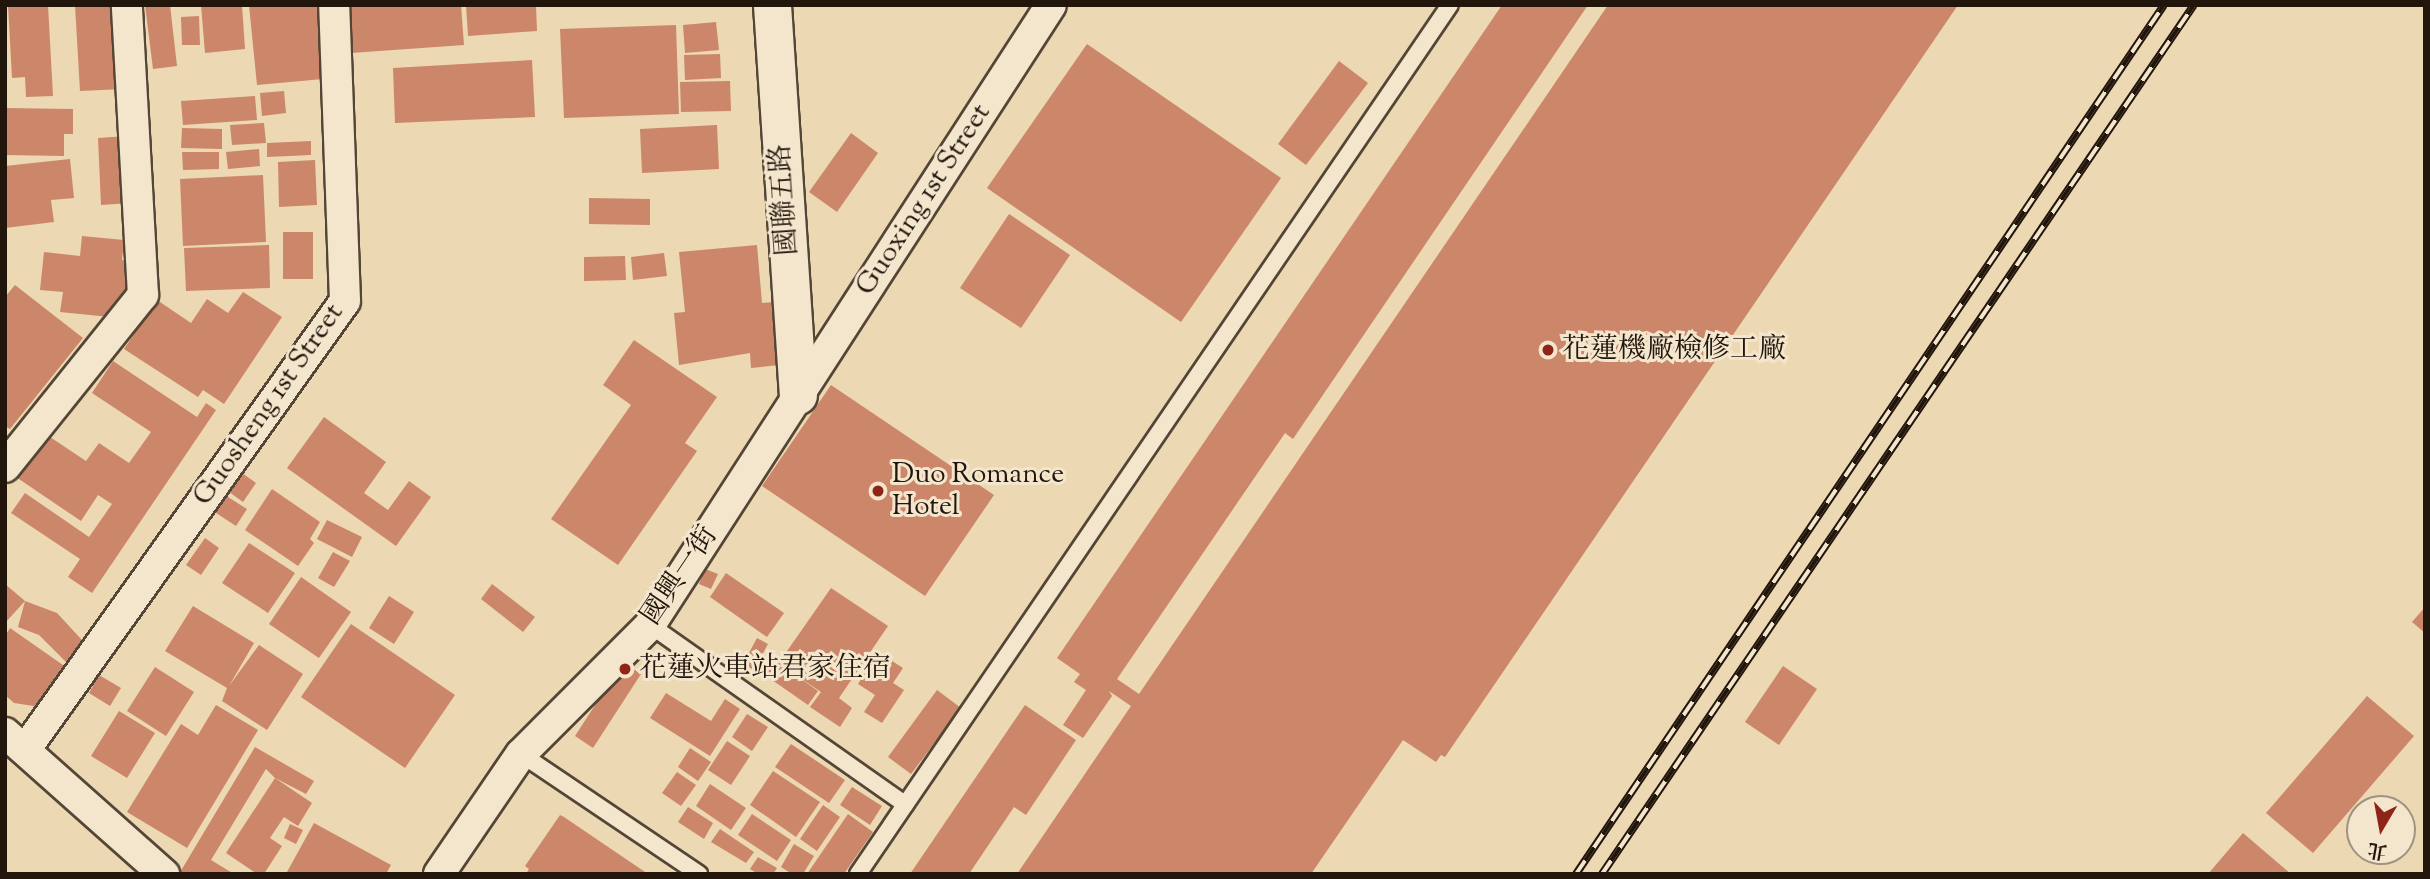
<!DOCTYPE html>
<meta charset="utf-8">
<style>
body{margin:0}
#map{position:relative;width:2430px;height:879px;overflow:hidden;background:#ecd8b2;font-family:"Sorts Mill Goudy","Noto Serif TC",serif}
div>[style]{position:absolute}
[style*='--x']{left:calc(var(--x)*1px);top:calc(var(--y)*1px);width:calc(var(--w)*1px);rotate:calc(var(--a)*1deg)}
.building>*{inset:0;background:#cc866a}
.roads{filter:drop-shadow(2px 0 #544636) drop-shadow(-2px 0 #544636) drop-shadow(0 2px #544636) drop-shadow(0 -2px #544636)}
.service>*{height:16px;margin:-8px;padding:0 8px;transform-origin:8px;border-radius:8px;background:#f3e6cd}
.minor>*{height:30px;margin:-15px;padding:0 15px;transform-origin:15px;border-radius:15px;background:#f3e6cd}
.tertiary>*{height:37px;margin:-18.5px;padding:0 18.5px;transform-origin:18.5px;border-radius:18.5px;background:#f3e6cd}
.rail>*{height:8px;margin-top:-4px;transform-origin:0;background:repeating-linear-gradient(90deg,#f3e6cd 0 16px,#21150c 0 32px);box-sizing:border-box;border-block:2px solid #21150c}
.dots>*{width:19px;height:19px;translate:-50% -50%;box-sizing:border-box;border:4px solid #f3e6cd;border-radius:50%}
span{translate:-50% -50%;white-space:nowrap;text-align:center;line-height:1.15;-webkit-text-stroke:6px #f3e6cd;paint-order:stroke}
.street-label{font-size:28px;color:#21150c}
.poi-label{font-size:28px;color:#21150c}
.left{translate:0 -50%;text-align:left}
.frame{position:absolute;inset:0;border:7px solid #21150c;pointer-events:none}
.north{position:absolute;left:2346px;top:795px;width:70px;height:70px;box-sizing:border-box;background:#f3e6cd;border:2px solid #9f9280;border-radius:50%;rotate:190deg;font-size:19px;font-weight:700;line-height:28px;text-align:center;color:#21150c}
.north::after{content:'';display:block;margin:auto;width:24px;height:32px;background:#8f2418;clip-path:polygon(50% 0,100% 100%,50% 72%,0 100%)}
</style>
<div id="map">
<div class="building">
<div style="clip-path:polygon(8px 5px,48px 5px,53px 96px,26px 97px,25px 77px,12px 78px)"></div>
<div style="clip-path:polygon(75px 5px,119px 5px,123px 89px,80px 91px)"></div>
<div style="clip-path:polygon(145px 5px,170px 5px,177px 66px,153px 69px)"></div>
<div style="clip-path:polygon(201px 5px,242px 5px,245px 49px,205px 53px)"></div>
<div style="clip-path:polygon(249px 5px,327px 5px,334px 78px,257px 85px)"></div>
<div style="clip-path:polygon(348px 5px,461px 5px,464px 45px,351px 53px)"></div>
<div style="clip-path:polygon(466px 5px,536px 5px,537px 31px,468px 36px)"></div>
<div style="clip-path:polygon(1502px 5px,1588px 5px,1293px 439px,1285px 433px,1117px 679px,1139px 694px,1608px 5px,1958px 5px,1445px 757px,1441px 755px,1436px 762px,1403px 740px,1311px 874px,1017px 874px,1131px 706px,1109px 691px,1112px 696px,1083px 738px,1063px 725px,1086px 690px,1074px 682px,1080px 674px,1057px 658px)"></div>
<div style="clip-path:polygon(199px 16px,200px 45px,182px 45px,181px 17px)"></div>
<div style="clip-path:polygon(716px 22px,719px 50px,685px 53px,683px 25px)"></div>
<div style="clip-path:polygon(676px 25px,679px 114px,564px 118px,560px 29px)"></div>
<div style="clip-path:polygon(1087px 44px,1281px 178px,1181px 322px,987px 188px)"></div>
<div style="clip-path:polygon(720px 54px,721px 78px,685px 80px,684px 55px)"></div>
<div style="clip-path:polygon(532px 60px,535px 117px,395px 123px,393px 68px)"></div>
<div style="clip-path:polygon(1339px 61px,1368px 83px,1306px 165px,1278px 144px)"></div>
<div style="clip-path:polygon(730px 81px,731px 111px,681px 112px,680px 82px)"></div>
<div style="clip-path:polygon(284px 91px,286px 113px,262px 116px,260px 93px)"></div>
<div style="clip-path:polygon(255px 96px,257px 120px,183px 125px,181px 101px)"></div>
<div style="clip-path:polygon(5px 108px,73px 109px,73px 134px,64px 134px,64px 156px,5px 155px)"></div>
<div style="clip-path:polygon(264px 123px,266px 143px,232px 145px,230px 125px)"></div>
<div style="clip-path:polygon(717px 125px,719px 169px,642px 173px,640px 129px)"></div>
<div style="clip-path:polygon(182px 128px,222px 129px,222px 149px,181px 148px)"></div>
<div style="clip-path:polygon(851px 133px,878px 153px,837px 212px,809px 192px)"></div>
<div style="clip-path:polygon(127px 136px,130px 203px,101px 205px,98px 138px)"></div>
<div style="clip-path:polygon(311px 141px,311px 155px,267px 157px,267px 143px)"></div>
<div style="clip-path:polygon(259px 149px,260px 166px,228px 169px,226px 152px)"></div>
<div style="clip-path:polygon(182px 152px,219px 152px,219px 169px,183px 170px)"></div>
<div style="clip-path:polygon(70px 159px,74px 198px,51px 200px,54px 222px,5px 228px,5px 166px)"></div>
<div style="clip-path:polygon(315px 160px,317px 205px,279px 207px,278px 162px)"></div>
<div style="clip-path:polygon(263px 175px,266px 242px,183px 246px,180px 179px)"></div>
<div style="clip-path:polygon(589px 198px,650px 199px,650px 225px,589px 224px)"></div>
<div style="clip-path:polygon(1009px 214px,1070px 255px,1021px 328px,960px 288px)"></div>
<div style="clip-path:polygon(283px 232px,313px 232px,313px 279px,283px 279px)"></div>
<div style="clip-path:polygon(82px 236px,124px 240px,122px 260px,138px 262px,120px 318px,60px 312px,63px 292px,40px 290px,44px 252px,80px 256px)"></div>
<div style="clip-path:polygon(269px 245px,270px 288px,186px 291px,184px 248px)"></div>
<div style="clip-path:polygon(757px 245px,762px 303px,774px 302px,780px 365px,751px 368px,750px 353px,679px 365px,674px 313px,685px 312px,679px 252px)"></div>
<div style="clip-path:polygon(664px 253px,667px 276px,633px 280px,631px 257px)"></div>
<div style="clip-path:polygon(625px 256px,626px 280px,584px 281px,584px 257px)"></div>
<div style="clip-path:polygon(15px 285px,83px 338px,10px 429px,5px 426px,5px 297px)"></div>
<div style="clip-path:polygon(243px 292px,282px 317px,224px 404px,203px 390px,198px 397px,124px 349px,157px 300px,191px 323px,207px 299px,228px 313px)"></div>
<div style="clip-path:polygon(634px 340px,717px 397px,685px 443px,697px 451px,618px 565px,551px 519px,631px 405px,603px 385px)"></div>
<div style="clip-path:polygon(113px 361px,197px 417px,206px 403px,216px 410px,92px 593px,68px 577px,80px 559px,11px 513px,25px 493px,89px 537px,112px 504px,98px 495px,81px 521px,13px 475px,5px 486px,5px 459px,38px 429px,86px 461px,99px 443px,129px 463px,151px 432px,92px 393px)"></div>
<div style="clip-path:polygon(831px 385px,994px 495px,925px 596px,762px 486px)"></div>
<div style="clip-path:polygon(324px 417px,386px 462px,364px 493px,388px 510px,409px 481px,431px 497px,396px 546px,287px 468px)"></div>
<div style="clip-path:polygon(238px 470px,256px 483px,243px 502px,225px 489px)"></div>
<div style="clip-path:polygon(272px 489px,320px 522px,310px 539px,314px 543px,298px 566px,245px 530px)"></div>
<div style="clip-path:polygon(220px 492px,247px 509px,236px 526px,210px 509px)"></div>
<div style="clip-path:polygon(327px 520px,362px 537px,352px 557px,317px 539px)"></div>
<div style="clip-path:polygon(205px 538px,219px 548px,201px 575px,186px 565px)"></div>
<div style="clip-path:polygon(249px 543px,295px 573px,268px 613px,222px 583px)"></div>
<div style="clip-path:polygon(333px 552px,350px 561px,334px 587px,318px 578px)"></div>
<div style="clip-path:polygon(705px 569px,718px 574px,711px 589px,699px 584px)"></div>
<div style="clip-path:polygon(726px 573px,784px 613px,767px 637px,710px 597px)"></div>
<div style="clip-path:polygon(301px 577px,351px 612px,319px 658px,269px 624px)"></div>
<div style="clip-path:polygon(5px 584px,25px 601px,5px 623px)"></div>
<div style="clip-path:polygon(492px 584px,535px 617px,523px 632px,481px 599px)"></div>
<div style="clip-path:polygon(831px 588px,888px 626px,839px 698px,852px 708px,840px 727px,810px 707px,821px 692px,793px 673px,818px 691px,808px 705px,762px 673px,772px 659px,778px 664px)"></div>
<div style="clip-path:polygon(389px 596px,414px 612px,394px 644px,369px 628px)"></div>
<div style="clip-path:polygon(25px 601px,57px 613px,82px 640px,78px 655px,69px 665px,39px 635px,18px 627px)"></div>
<div style="clip-path:polygon(193px 606px,254px 643px,229px 686px,259px 645px,303px 674px,267px 730px,222px 701px,227px 688px,165px 651px)"></div>
<div style="clip-path:polygon(2425px 607px,2425px 633px,2412px 622px)"></div>
<div style="clip-path:polygon(351px 624px,455px 695px,405px 768px,301px 697px)"></div>
<div style="clip-path:polygon(10px 628px,73px 672px,47px 708px,14px 703px,5px 695px,5px 636px)"></div>
<div style="clip-path:polygon(757px 638px,768px 644px,754px 670px,743px 664px)"></div>
<div style="clip-path:polygon(878px 652px,903px 668px,893px 683px,904px 690px,882px 723px,864px 712px,875px 695px,858px 684px)"></div>
<div style="clip-path:polygon(623px 662px,641px 674px,593px 748px,575px 736px)"></div>
<div style="clip-path:polygon(1783px 666px,1817px 689px,1779px 745px,1745px 722px)"></div>
<div style="clip-path:polygon(155px 667px,194px 692px,166px 736px,127px 711px)"></div>
<div style="clip-path:polygon(99px 675px,121px 688px,110px 706px,89px 693px)"></div>
<div style="clip-path:polygon(937px 690px,961px 708px,911px 774px,888px 757px)"></div>
<div style="clip-path:polygon(666px 693px,711px 721px,725px 699px,740px 709px,710px 756px,650px 718px)"></div>
<div style="clip-path:polygon(2367px 696px,2414px 736px,2313px 853px,2266px 813px)"></div>
<div style="clip-path:polygon(216px 705px,258px 730px,187px 848px,127px 812px,181px 724px,198px 735px)"></div>
<div style="clip-path:polygon(1025px 705px,1076px 740px,1026px 815px,1014px 807px,969px 874px,910px 874px)"></div>
<div style="clip-path:polygon(119px 711px,155px 733px,127px 778px,91px 756px)"></div>
<div style="clip-path:polygon(747px 714px,768px 727px,752px 751px,732px 737px)"></div>
<div style="clip-path:polygon(727px 741px,750px 756px,731px 785px,708px 770px)"></div>
<div style="clip-path:polygon(791px 744px,845px 780px,829px 803px,775px 767px)"></div>
<div style="clip-path:polygon(255px 747px,314px 781px,306px 794px,275px 778px,266px 769px,211px 860px,234px 874px,179px 874px)"></div>
<div style="clip-path:polygon(690px 748px,711px 762px,698px 781px,678px 767px)"></div>
<div style="clip-path:polygon(773px 771px,820px 802px,796px 837px,750px 805px)"></div>
<div style="clip-path:polygon(677px 772px,696px 785px,681px 806px,662px 793px)"></div>
<div style="clip-path:polygon(275px 778px,312px 803px,298px 826px,284px 817px,270px 838px,282px 846px,264px 874px,257px 874px,226px 853px)"></div>
<div style="clip-path:polygon(710px 784px,746px 808px,731px 830px,696px 806px)"></div>
<div style="clip-path:polygon(852px 787px,882px 806px,870px 825px,840px 805px)"></div>
<div style="clip-path:polygon(823px 805px,840px 817px,817px 851px,800px 839px)"></div>
<div style="clip-path:polygon(688px 807px,713px 823px,704px 839px,678px 822px)"></div>
<div style="clip-path:polygon(752px 814px,791px 840px,777px 861px,738px 835px)"></div>
<div style="clip-path:polygon(848px 814px,873px 832px,844px 874px,807px 874px)"></div>
<div style="clip-path:polygon(560px 815px,564px 817px,648px 874px,526px 874px,529px 869px,525px 866px)"></div>
<div style="clip-path:polygon(314px 823px,391px 865px,386px 874px,287px 872px)"></div>
<div style="clip-path:polygon(290px 824px,303px 830px,296px 844px,284px 838px)"></div>
<div style="clip-path:polygon(720px 829px,754px 852px,746px 863px,711px 842px)"></div>
<div style="clip-path:polygon(2243px 833px,2291px 874px,2208px 874px)"></div>
<div style="clip-path:polygon(794px 844px,814px 856px,803px 874px,792px 874px,781px 867px)"></div>
<div style="clip-path:polygon(758px 857px,777px 868px,773px 874px,758px 874px,750px 869px)"></div>
</div>
<div class="roads">
<div class="service">
<div style="--x:650;--y:625;--w:312;--a:35.1"></div>
<div style="--x:521;--y:754;--w:215;--a:34"></div>
<div style="--x:858;--y:874;--w:1051;--a:-55.74"></div>
</div>
<div class="minor">
<div style="--x:5;--y:467;--w:221;--a:-51.3"></div>
<div style="--x:143;--y:295;--w:290;--a:-93.2"></div>
<div style="--x:5;--y:733;--w:213;--a:41.6"></div>
<div style="--x:25;--y:750;--w:551;--a:-54.52"></div>
<div style="--x:345;--y:301;--w:296;--a:-92.1"></div>
<div style="--x:439;--y:874;--w:145;--a:-55.7"></div>
<div style="--x:521;--y:754;--w:182;--a:-45"></div>
<div style="--x:650;--y:625;--w:738;--a:-57.11"></div>
</div>
<div class="tertiary">
<div style="--x:772;--y:5;--w:391;--a:86.2"></div>
</div>
</div>
<div class="rail">
<div style="--x:1576;--y:874;--w:1049;--a:-55.92"></div>
<div style="--x:1602;--y:874;--w:1051;--a:-55.74"></div>
</div>
<div class="dots">
<div style="left:1548px;top:350px;background:#8f2418"></div>
<div style="left:878px;top:491px;background:#8f2418"></div>
<div style="left:625px;top:669px;background:#8f2418"></div>
</div>
<div class="street-label">
<span style="left:785px;top:200px;rotate:-94deg">國聯五路</span>
<span style="left:924px;top:200px;rotate:-57deg">Guoxing 1st Street</span>
<span style="left:269px;top:405px;rotate:-55deg">Guosheng 1st Street</span>
<span style="left:680px;top:576px;rotate:-56deg">國興一街</span>
</div>
<div class="poi-label">
<span class="left" style="left:1562px;top:350px">花蓮機廠檢修工廠</span>
<span class="left" style="left:892px;top:491px">Duo Romance<br>Hotel</span>
<span class="left" style="left:639px;top:669px">花蓮火車站君家住宿</span>
</div>
<div class="frame"></div>
<div class="north">北</div>
</div>
